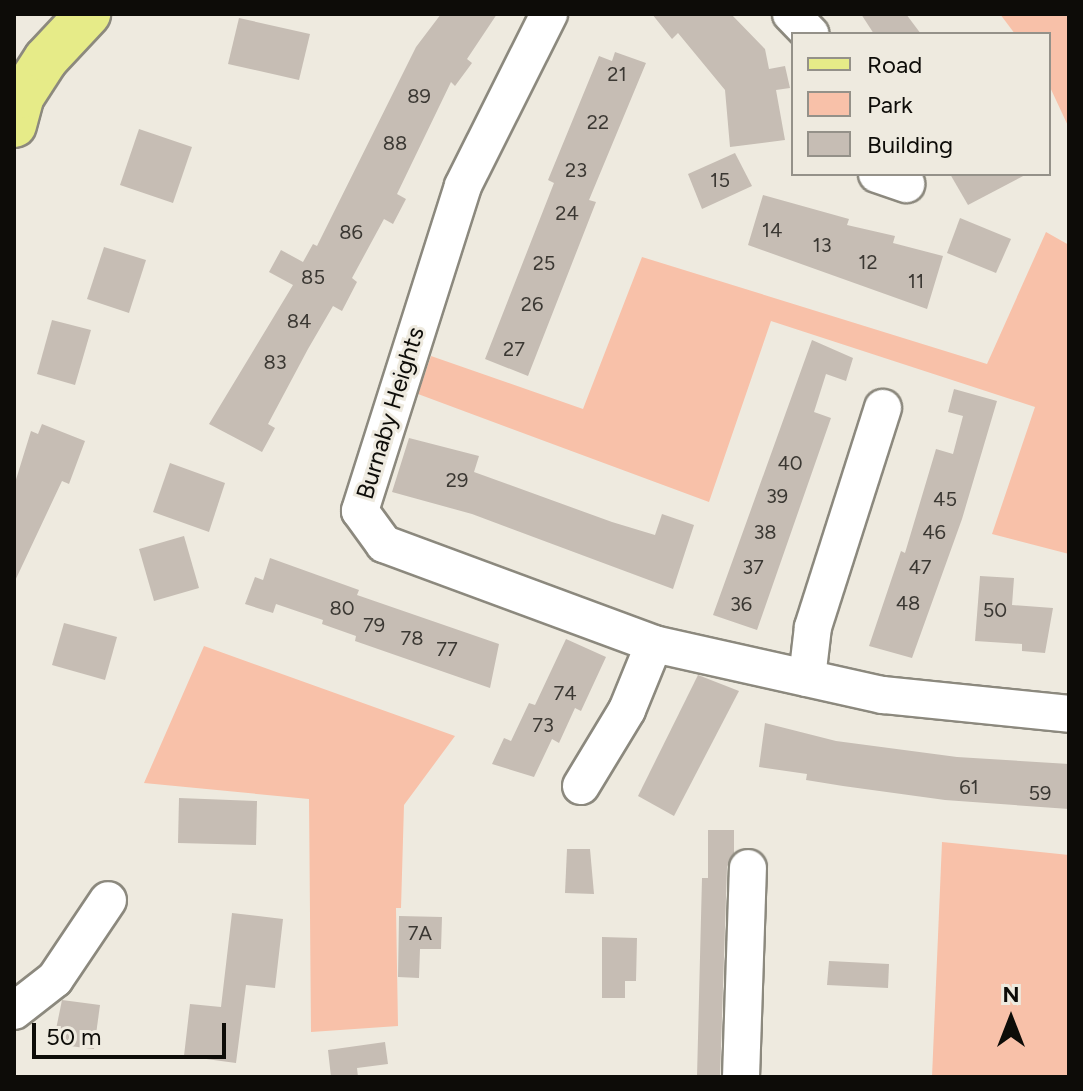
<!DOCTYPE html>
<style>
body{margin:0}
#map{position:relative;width:1083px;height:1091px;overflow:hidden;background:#eeeadf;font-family:Figtree,sans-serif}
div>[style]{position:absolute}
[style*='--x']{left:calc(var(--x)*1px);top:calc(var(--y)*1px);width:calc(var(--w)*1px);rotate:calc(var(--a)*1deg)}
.green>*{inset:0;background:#f8c1a9}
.building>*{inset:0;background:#c6bdb4}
.roads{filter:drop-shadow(2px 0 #8c897e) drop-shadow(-2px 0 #8c897e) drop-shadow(0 2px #8c897e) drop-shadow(0 -2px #8c897e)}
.minor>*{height:36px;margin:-18px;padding:0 18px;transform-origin:18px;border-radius:18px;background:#fff}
.major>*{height:44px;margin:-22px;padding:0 22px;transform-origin:22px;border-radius:22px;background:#e6eb88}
span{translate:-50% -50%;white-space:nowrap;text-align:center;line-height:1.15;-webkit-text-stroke:6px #eeeadf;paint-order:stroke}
.number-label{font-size:20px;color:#3b3833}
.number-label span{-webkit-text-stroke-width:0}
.street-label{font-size:24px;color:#0d0c08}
.frame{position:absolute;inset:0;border:16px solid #0d0c08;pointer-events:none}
.legend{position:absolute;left:791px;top:32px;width:260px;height:144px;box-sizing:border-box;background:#eeeadf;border:2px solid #949189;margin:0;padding:10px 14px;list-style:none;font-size:24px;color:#0d0c08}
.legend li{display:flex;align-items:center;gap:16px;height:40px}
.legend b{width:40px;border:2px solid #949189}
.north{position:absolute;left:971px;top:979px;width:80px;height:80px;-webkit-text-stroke:6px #eeeadf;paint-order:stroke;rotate:0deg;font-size:22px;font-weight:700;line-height:32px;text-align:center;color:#0d0c08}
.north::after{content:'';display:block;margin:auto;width:28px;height:36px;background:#0d0c08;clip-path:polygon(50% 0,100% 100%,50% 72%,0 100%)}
.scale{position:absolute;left:32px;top:1023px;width:194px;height:36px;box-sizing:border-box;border:4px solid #0d0c08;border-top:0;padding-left:10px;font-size:24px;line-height:28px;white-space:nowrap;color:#0d0c08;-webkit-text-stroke:6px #eeeadf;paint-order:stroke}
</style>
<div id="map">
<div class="green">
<div style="clip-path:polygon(1000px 14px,1069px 14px,1069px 128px,1049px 85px,1049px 34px,1015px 34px)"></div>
<div style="clip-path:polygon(1046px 232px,1069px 245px,1069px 554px,992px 534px,1035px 407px,771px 321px,709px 502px,418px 394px,431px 356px,583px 409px,642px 257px,987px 364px)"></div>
<div style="clip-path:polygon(204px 646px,455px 736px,404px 805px,401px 908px,396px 908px,398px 1026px,311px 1032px,309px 799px,144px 783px)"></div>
<div style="clip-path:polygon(942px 842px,1069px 855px,1069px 1077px,932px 1077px)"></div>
</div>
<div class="building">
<div style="clip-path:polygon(441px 14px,497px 14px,467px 59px,472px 63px,455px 86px,451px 82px,397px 194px,406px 199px,393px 224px,384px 219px,352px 278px,357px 282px,342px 311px,333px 306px,308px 349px,268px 424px,275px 428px,262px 452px,209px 424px,293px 285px,269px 272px,281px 250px,303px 262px,313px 244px,317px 246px,416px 47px)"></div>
<div style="clip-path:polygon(652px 14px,731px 14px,765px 49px,769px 69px,785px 66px,790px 88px,776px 90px,785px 140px,730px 147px,725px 90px,678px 33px,672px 39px)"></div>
<div style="clip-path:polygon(861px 14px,906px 14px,921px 34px,874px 34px)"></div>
<div style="clip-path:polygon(239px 18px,310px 34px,299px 80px,228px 64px)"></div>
<div style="clip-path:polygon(615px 52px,646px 63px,589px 200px,596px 202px,528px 376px,485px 359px,554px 183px,548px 180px,599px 56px,612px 61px)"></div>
<div style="clip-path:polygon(139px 129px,192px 147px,173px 203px,120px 185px)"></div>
<div style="clip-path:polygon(735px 153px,752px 186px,702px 209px,688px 174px)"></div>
<div style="clip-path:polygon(950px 174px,1027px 174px,968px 205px)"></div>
<div style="clip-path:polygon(763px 195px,849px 219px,847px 225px,895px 236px,893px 243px,943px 256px,927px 309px,748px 245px)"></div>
<div style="clip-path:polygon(960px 218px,1011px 239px,996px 273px,947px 253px)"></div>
<div style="clip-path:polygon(104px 247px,146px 260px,129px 313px,87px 299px)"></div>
<div style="clip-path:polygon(52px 320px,91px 330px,75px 385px,37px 374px)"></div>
<div style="clip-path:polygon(812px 340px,853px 358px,846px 381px,826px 374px,814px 412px,831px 418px,757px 630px,713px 615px)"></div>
<div style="clip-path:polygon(954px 389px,997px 401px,962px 519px,912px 658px,869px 646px,901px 551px,905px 553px,936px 449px,953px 454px,963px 416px,948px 412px)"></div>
<div style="clip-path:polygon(42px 424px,85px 441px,69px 484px,62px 481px,14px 583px,14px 486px,31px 431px,38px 434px)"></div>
<div style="clip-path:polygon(409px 438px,479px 456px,474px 472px,612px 522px,655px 535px,662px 514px,694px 525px,673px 589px,472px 514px,392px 492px)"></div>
<div style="clip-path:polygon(170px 463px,225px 483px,209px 532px,153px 512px)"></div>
<div style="clip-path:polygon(184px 536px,199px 588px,154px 601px,139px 549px)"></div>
<div style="clip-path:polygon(270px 558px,359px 590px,357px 595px,499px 644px,490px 688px,355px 641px,356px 636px,322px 624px,323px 620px,276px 604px,273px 613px,245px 604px,255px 577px,263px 580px)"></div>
<div style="clip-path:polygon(980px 576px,1014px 578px,1012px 605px,1053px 608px,1045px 653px,1022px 651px,1022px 644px,975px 641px)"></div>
<div style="clip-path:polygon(64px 623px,117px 637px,105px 680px,52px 665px)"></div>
<div style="clip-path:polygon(566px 639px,606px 657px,581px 711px,575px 708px,559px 743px,552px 739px,534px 777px,492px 764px,504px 738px,511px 741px,529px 703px,535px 705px)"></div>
<div style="clip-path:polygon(698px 675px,739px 691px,674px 816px,638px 796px)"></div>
<div style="clip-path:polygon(765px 723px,836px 741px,957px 757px,1069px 764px,1069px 809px,945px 800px,843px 786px,806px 780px,807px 774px,759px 767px)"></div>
<div style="clip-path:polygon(179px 798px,257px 801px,256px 845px,178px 843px)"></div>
<div style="clip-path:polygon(708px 830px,734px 830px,734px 853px,727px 867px,720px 1077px,697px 1077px,702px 878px,708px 878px)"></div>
<div style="clip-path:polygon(567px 849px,590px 849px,594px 894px,565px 893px)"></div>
<div style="clip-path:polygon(232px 913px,283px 919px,275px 988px,246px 985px,236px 1063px,184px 1056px,190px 1004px,221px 1007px)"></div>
<div style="clip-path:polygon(399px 916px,442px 917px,441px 949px,420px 949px,419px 978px,398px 977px)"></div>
<div style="clip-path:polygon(602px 937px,637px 938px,636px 981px,625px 981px,625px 998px,602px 998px)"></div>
<div style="clip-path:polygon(829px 961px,889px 964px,888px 988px,827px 985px)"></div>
<div style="clip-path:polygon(62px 1000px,100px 1005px,94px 1049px,53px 1044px)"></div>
<div style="clip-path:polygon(385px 1042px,388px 1064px,357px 1068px,358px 1077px,331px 1077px,328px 1050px)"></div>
</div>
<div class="roads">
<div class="minor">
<div style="--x:549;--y:14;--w:192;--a:116.6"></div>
<div style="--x:463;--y:186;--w:341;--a:107.6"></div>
<div style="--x:360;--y:511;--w:41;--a:54"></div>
<div style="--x:384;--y:544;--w:288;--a:20.3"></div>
<div style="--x:654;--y:644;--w:235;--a:12.6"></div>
<div style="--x:883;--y:695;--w:187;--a:5.8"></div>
<div style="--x:791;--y:14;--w:28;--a:46"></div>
<div style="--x:877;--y:174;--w:31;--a:19"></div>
<div style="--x:807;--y:678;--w:51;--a:-83.3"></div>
<div style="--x:813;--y:627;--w:230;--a:-72.3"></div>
<div style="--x:581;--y:786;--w:89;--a:-58.8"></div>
<div style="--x:627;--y:710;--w:71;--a:-67.8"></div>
<div style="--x:14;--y:1011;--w:52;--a:-38"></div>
<div style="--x:55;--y:979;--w:95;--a:-56.1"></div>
<div style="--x:741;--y:1077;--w:209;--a:-88.1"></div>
</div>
<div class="major">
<div style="--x:14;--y:125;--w:30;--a:-75"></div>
<div style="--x:22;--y:96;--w:44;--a:-57"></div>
<div style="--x:46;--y:59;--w:62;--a:-47"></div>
</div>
</div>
<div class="number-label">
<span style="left:617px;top:74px">21</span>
<span style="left:419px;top:96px">89</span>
<span style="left:598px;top:122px">22</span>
<span style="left:395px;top:143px">88</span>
<span style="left:576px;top:170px">23</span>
<span style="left:720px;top:180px">15</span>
<span style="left:567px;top:213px">24</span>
<span style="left:772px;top:230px">14</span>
<span style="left:351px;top:232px">86</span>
<span style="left:822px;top:245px">13</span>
<span style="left:868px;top:262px">12</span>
<span style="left:544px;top:263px">25</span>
<span style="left:313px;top:277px">85</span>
<span style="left:916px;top:281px">11</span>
<span style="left:532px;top:304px">26</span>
<span style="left:299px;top:321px">84</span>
<span style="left:514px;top:349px">27</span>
<span style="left:275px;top:362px">83</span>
<span style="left:790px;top:463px">40</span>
<span style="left:457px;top:480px">29</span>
<span style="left:777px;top:496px">39</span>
<span style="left:945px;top:499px">45</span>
<span style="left:765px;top:532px">38</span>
<span style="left:934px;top:532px">46</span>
<span style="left:753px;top:567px">37</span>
<span style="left:920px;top:567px">47</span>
<span style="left:908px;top:603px">48</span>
<span style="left:741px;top:604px">36</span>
<span style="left:342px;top:608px">80</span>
<span style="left:995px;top:610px">50</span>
<span style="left:374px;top:625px">79</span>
<span style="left:412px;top:638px">78</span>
<span style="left:447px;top:649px">77</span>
<span style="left:565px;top:693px">74</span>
<span style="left:543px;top:725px">73</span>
<span style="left:969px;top:787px">61</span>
<span style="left:1040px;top:793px">59</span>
<span style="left:420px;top:933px">7A</span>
</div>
<div class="street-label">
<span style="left:390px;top:413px;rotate:-73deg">Burnaby Heights</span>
</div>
<div class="frame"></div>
<ul class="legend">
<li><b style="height:10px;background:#e6eb88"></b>Road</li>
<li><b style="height:22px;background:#f8c1a9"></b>Park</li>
<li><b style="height:22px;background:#c6bdb4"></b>Building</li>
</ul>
<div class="north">N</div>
<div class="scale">50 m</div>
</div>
